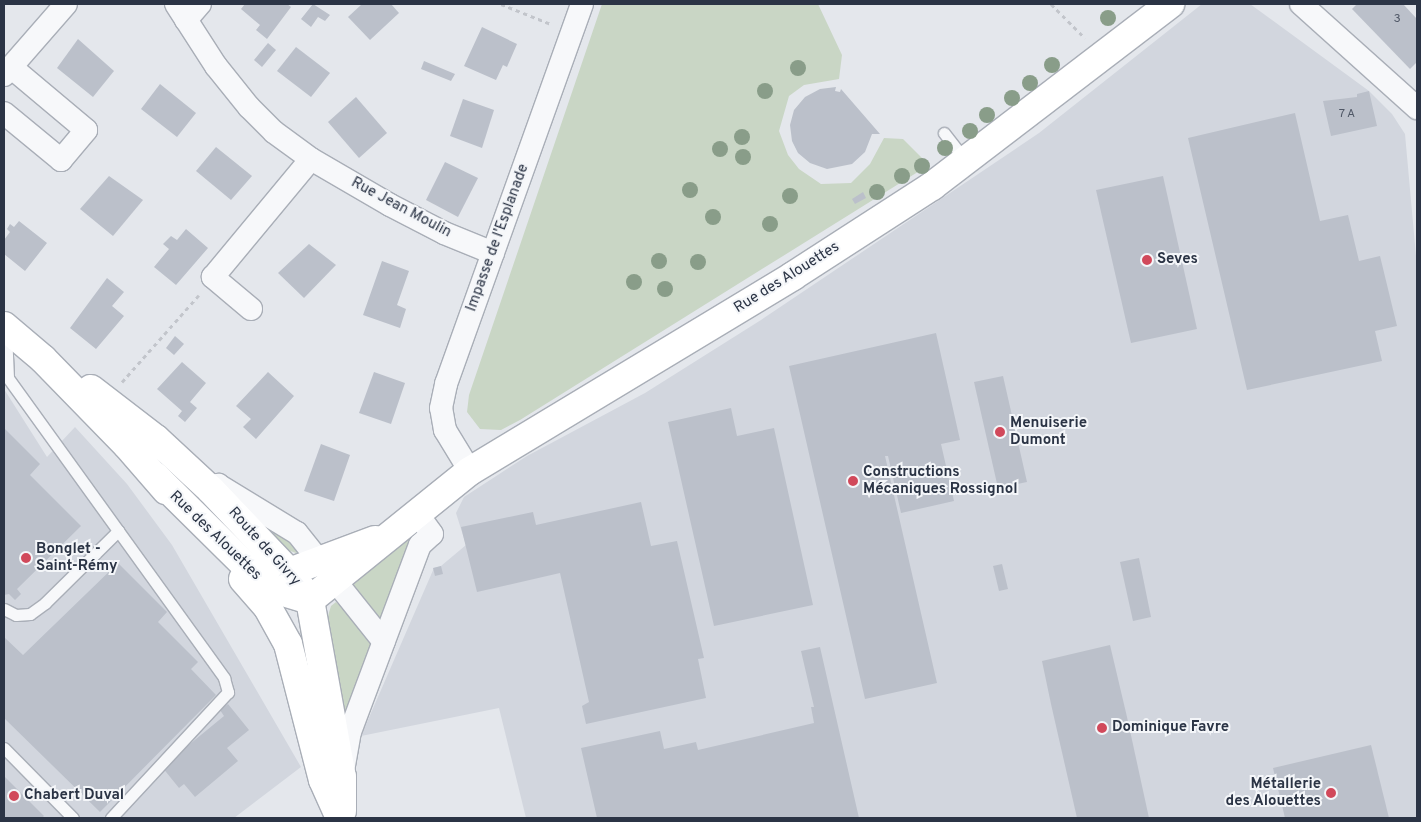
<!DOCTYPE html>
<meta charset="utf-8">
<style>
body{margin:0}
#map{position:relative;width:1421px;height:822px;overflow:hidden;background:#e4e7ec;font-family:Overpass,sans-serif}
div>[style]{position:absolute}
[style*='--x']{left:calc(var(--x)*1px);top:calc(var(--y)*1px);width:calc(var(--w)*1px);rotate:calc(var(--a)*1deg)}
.built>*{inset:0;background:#d2d6de}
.green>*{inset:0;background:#c9d6c5}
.building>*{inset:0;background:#bbc0ca}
.path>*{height:3px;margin-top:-1.5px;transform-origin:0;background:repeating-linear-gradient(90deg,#c2c5cb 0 4px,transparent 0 8px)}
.roads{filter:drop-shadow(1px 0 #a9aeb7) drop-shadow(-1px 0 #a9aeb7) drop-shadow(0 1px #a9aeb7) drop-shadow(0 -1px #a9aeb7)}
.lane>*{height:11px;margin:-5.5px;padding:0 5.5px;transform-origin:5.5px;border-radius:5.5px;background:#f7f8fa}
.street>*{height:22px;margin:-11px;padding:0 11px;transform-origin:11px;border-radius:11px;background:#f7f8fa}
.secondary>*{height:28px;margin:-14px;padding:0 14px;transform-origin:14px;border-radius:14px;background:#fff}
.trees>*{width:16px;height:16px;margin:-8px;border-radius:50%;background:#899d89}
.dots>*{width:14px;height:14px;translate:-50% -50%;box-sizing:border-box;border:2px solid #f4f6f9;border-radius:50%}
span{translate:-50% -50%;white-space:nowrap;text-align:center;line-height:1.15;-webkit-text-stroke:4px #f4f6f9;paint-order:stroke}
.number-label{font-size:12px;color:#4f5766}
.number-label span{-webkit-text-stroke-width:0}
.street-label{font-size:15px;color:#2b3445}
.poi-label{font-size:15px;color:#2b3445;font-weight:700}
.left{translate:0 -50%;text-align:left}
.right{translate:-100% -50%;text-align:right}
.frame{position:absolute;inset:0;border:5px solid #2b3445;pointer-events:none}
</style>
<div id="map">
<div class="built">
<div style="clip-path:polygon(1202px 4px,1250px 4px,1369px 91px,1392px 114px,1405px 134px,1417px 267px,1417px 818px,526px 818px,499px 708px,361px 736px,434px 568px,441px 566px,466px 545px,456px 513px,464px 497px,527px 456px,645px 393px,761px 320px,1039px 133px)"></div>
<div style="clip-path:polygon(4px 389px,47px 457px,75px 427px,127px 484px,172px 545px,301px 767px,234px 818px,4px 818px)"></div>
</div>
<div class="green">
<div style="clip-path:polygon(602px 4px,818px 4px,842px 55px,839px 79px,804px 85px,789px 96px,779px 131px,788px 155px,799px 169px,821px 184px,851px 183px,870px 164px,884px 138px,903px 139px,929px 165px,520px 420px,501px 430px,480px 429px,467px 412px,469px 395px)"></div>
<div style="clip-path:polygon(227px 497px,304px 550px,296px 553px,279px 547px)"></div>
<div style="clip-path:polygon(419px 537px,383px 632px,346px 588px,404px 540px)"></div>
<div style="clip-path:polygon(336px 602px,378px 645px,346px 738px,327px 619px,331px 606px)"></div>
</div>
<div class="building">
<div style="clip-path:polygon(245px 4px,287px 4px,291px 7px,267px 39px,256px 30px,260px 25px,241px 9px)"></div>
<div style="clip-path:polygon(313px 4px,330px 15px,325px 21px,318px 17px,311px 27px,301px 19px)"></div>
<div style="clip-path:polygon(362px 4px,391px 4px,399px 13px,370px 40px,348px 17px)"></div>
<div style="clip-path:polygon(1357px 4px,1403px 4px,1417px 19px,1417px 62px,1410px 69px,1352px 9px)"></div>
<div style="clip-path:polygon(482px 27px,517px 44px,507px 67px,503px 65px,496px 80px,464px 66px)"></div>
<div style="clip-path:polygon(78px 39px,114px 71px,93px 97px,57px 68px)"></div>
<div style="clip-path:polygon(268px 43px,276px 50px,262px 67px,254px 60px)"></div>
<div style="clip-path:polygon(296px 47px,330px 73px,311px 97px,277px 71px)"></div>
<div style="clip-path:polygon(424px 61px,455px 74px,451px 81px,421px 69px)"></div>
<div style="clip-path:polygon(160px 84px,196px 113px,177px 137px,141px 109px)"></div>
<div style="clip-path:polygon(836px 87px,835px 91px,840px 92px,841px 89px,880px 134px,872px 134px,865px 152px,852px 164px,827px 169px,810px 163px,798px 153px,792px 141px,790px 125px,794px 110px,805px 97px,820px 89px)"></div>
<div style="clip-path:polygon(1369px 91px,1377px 126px,1331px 136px,1323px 101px,1357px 97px,1357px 94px)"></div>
<div style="clip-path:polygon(356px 97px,387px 133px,359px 158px,328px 122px)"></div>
<div style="clip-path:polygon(463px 99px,494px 110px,482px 148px,450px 136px)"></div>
<div style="clip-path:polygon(1295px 113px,1320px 221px,1348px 215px,1359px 261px,1380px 256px,1397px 326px,1375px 331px,1382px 361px,1247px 390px,1188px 138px)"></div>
<div style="clip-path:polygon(216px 147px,252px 176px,231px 200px,196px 171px)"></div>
<div style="clip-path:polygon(445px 162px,478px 178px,458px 217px,426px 200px)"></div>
<div style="clip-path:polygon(109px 176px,143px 200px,113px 236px,80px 209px)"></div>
<div style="clip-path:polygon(1163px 176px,1197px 329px,1131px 343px,1096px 190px)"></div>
<div style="clip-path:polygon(863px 192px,866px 198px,855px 204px,852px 199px)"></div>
<div style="clip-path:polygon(19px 221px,47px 243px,25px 271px,4px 254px,4px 240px,10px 232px,7px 229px,10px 224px,14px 227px)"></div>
<div style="clip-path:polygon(186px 229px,208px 248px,176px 285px,154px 267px,169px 249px,163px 244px,171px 236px,177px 240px)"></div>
<div style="clip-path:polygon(309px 244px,336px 265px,304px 298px,278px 273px)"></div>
<div style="clip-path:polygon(382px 261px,409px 271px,397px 305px,406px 309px,400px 328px,363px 315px)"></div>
<div style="clip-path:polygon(107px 278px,124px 292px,112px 306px,124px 316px,96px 349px,70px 328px)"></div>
<div style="clip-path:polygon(936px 333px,960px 440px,941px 444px,954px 501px,901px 513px,888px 456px,885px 456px,937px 683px,865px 699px,789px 366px)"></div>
<div style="clip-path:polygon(175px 336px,184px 344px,174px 355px,166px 348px)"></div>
<div style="clip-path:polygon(182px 362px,206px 383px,190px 402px,197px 408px,185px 422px,178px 416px,182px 411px,157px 389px)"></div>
<div style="clip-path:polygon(268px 372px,294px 396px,256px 439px,243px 427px,251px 419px,236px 406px)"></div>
<div style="clip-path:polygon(374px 372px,405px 383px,391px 424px,359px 413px)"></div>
<div style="clip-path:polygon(1003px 376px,1027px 482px,998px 488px,974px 382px)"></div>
<div style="clip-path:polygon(731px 408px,737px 436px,774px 428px,813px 605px,714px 626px,668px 422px)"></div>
<div style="clip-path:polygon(4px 428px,40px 464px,30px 475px,81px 526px,17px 589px,21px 594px,15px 600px,9px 594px,4px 595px)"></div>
<div style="clip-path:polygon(321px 444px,350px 455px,334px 501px,304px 491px)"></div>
<div style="clip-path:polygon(641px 502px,651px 546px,677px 541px,704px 658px,698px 659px,706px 698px,586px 724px,582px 706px,589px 702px,560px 573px,477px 592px,461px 527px,533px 512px,536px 525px)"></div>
<div style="clip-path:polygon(1139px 558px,1151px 617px,1133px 621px,1120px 562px)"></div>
<div style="clip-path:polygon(118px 563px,167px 612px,158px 622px,198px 662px,191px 669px,216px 695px,100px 812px,4px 718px,4px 637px,23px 655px)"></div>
<div style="clip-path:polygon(1002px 564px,1008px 589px,999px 591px,993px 566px)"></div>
<div style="clip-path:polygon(441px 566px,443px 574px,435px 576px,433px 568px)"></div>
<div style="clip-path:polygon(1110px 645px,1127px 717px,1149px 818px,1077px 818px,1051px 704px,1042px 661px)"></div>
<div style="clip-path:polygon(820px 647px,859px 818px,597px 818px,581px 748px,660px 731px,664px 749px,696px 742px,698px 750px,814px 723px,811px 707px,814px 707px,801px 651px)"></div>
<div style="clip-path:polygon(228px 704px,249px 730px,227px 748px,238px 761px,195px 797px,184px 784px,179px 788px,162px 767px,224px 716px,220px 710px)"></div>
<div style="clip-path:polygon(1371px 745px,1389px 818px,1285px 818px,1273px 768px)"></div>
<div style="clip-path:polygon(4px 776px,44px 816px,42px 818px,4px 818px)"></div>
</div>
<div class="path">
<div style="--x:501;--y:4;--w:54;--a:21.8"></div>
<div style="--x:1051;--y:4;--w:48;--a:45"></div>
<div style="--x:122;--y:382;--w:116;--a:-48.5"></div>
</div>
<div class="roads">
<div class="lane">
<div style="--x:944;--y:133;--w:36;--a:52"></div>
<div style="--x:6;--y:332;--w:46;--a:87.5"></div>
<div style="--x:8;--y:378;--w:370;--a:54.2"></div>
<div style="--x:224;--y:678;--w:15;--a:74"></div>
<div style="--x:228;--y:692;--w:172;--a:132.9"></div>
<div style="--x:4;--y:609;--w:13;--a:27"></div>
<div style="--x:16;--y:615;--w:14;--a:-4"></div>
<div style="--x:30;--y:614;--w:19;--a:-36"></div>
<div style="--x:45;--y:603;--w:103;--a:-44.6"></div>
<div style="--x:4;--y:748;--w:98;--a:45.4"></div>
</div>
<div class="street">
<div style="--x:176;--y:4;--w:74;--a:57.2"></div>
<div style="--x:216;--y:66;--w:53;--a:51.2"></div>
<div style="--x:249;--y:107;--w:35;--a:45"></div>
<div style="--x:274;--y:132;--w:46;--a:36.1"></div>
<div style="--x:311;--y:159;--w:91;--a:30.2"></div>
<div style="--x:390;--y:205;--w:61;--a:27.4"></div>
<div style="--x:444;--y:233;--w:53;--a:22.2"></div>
<div style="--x:1301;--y:4;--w:156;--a:41.9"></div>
<div style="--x:186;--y:20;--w:21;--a:-49"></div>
<div style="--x:4;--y:75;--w:94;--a:-48.9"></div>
<div style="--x:4;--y:113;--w:74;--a:39.5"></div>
<div style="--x:61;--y:160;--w:39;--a:-50"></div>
<div style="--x:86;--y:130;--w:98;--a:-140"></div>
<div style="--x:251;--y:309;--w:50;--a:-139.9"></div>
<div style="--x:213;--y:277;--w:153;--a:-50.3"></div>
<div style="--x:470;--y:471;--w:48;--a:-121.4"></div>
<div style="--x:445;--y:430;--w:22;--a:-100"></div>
<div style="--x:441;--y:408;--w:25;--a:-78"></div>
<div style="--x:446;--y:384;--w:404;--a:-70.3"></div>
<div style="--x:211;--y:490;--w:9;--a:-36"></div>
<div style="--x:218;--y:485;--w:92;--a:31.3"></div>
<div style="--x:297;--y:533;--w:139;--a:51.4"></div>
<div style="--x:343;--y:771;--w:40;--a:-80"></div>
<div style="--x:350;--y:732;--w:200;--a:-69.5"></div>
<div style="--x:420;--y:545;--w:16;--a:-43"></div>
<div style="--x:432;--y:534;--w:26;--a:-126"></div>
</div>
<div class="secondary">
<div style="--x:4;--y:326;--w:51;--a:40.2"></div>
<div style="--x:43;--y:359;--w:120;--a:45.7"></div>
<div style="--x:127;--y:445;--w:60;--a:49.1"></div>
<div style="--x:91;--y:389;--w:82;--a:37.6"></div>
<div style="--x:156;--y:439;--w:75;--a:42.8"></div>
<div style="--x:211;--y:490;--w:113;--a:46.4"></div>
<div style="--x:289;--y:572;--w:35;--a:53"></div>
<div style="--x:310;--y:600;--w:180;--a:79.8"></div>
<div style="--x:342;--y:777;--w:34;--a:90"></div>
<div style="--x:155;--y:476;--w:158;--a:44.7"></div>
<div style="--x:267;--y:587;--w:45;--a:16.8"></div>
<div style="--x:310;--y:600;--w:206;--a:-38.9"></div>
<div style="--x:470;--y:471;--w:377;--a:-31.1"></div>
<div style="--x:793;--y:276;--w:166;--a:-32.9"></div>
<div style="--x:932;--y:186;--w:300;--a:-37.4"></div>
<div style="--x:243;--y:579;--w:38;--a:49"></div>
<div style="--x:268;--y:608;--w:41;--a:60.9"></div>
<div style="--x:288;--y:644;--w:140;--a:75.6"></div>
<div style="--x:323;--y:780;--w:42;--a:65.9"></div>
<div style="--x:281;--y:587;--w:17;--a:-62"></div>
<div style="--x:289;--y:572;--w:92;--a:-20.4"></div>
</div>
</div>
<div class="trees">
<div style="left:1108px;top:18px"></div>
<div style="left:1052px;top:65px"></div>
<div style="left:798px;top:68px"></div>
<div style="left:1030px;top:83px"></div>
<div style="left:765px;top:91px"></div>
<div style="left:1012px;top:98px"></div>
<div style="left:987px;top:115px"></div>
<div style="left:970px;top:131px"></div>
<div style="left:742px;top:137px"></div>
<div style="left:945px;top:148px"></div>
<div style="left:720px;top:149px"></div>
<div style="left:743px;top:157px"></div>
<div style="left:922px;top:166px"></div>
<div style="left:902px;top:176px"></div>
<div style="left:690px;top:190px"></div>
<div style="left:877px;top:192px"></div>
<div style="left:790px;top:196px"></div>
<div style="left:713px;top:217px"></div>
<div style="left:770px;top:224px"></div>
<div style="left:659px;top:261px"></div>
<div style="left:698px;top:262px"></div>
<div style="left:634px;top:282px"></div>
<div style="left:665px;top:289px"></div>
</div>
<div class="dots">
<div style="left:1147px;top:260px;background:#d1495b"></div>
<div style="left:1000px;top:432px;background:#d1495b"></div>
<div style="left:853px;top:481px;background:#d1495b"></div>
<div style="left:26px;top:558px;background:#d1495b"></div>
<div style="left:1102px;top:728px;background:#d1495b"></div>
<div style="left:1331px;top:793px;background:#d1495b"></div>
<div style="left:14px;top:796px;background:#d1495b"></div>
</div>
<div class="number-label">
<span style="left:1397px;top:20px">3</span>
<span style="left:1347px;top:115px">7 A</span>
</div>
<div class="street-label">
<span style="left:401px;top:208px;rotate:28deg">Rue Jean Moulin</span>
<span style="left:498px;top:238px;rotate:-70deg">Impasse de l'Esplanade</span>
<span style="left:787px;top:278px;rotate:-32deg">Rue des Alouettes</span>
<span style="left:215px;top:536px;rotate:44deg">Rue des Alouettes</span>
<span style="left:264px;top:547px;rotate:48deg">Route de Givry</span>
</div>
<div class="poi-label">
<span class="left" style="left:1157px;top:260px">Seves</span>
<span class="left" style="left:1010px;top:432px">Menuiserie<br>Dumont</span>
<span class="left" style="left:863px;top:481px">Constructions<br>Mécaniques Rossignol</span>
<span class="left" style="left:36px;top:558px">Bonglet -<br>Saint-Rémy</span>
<span class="left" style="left:1112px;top:728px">Dominique Favre</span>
<span class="right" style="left:1321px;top:793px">Métallerie<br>des Alouettes</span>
<span class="left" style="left:24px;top:796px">Chabert Duval</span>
</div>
<div class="frame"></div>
</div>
